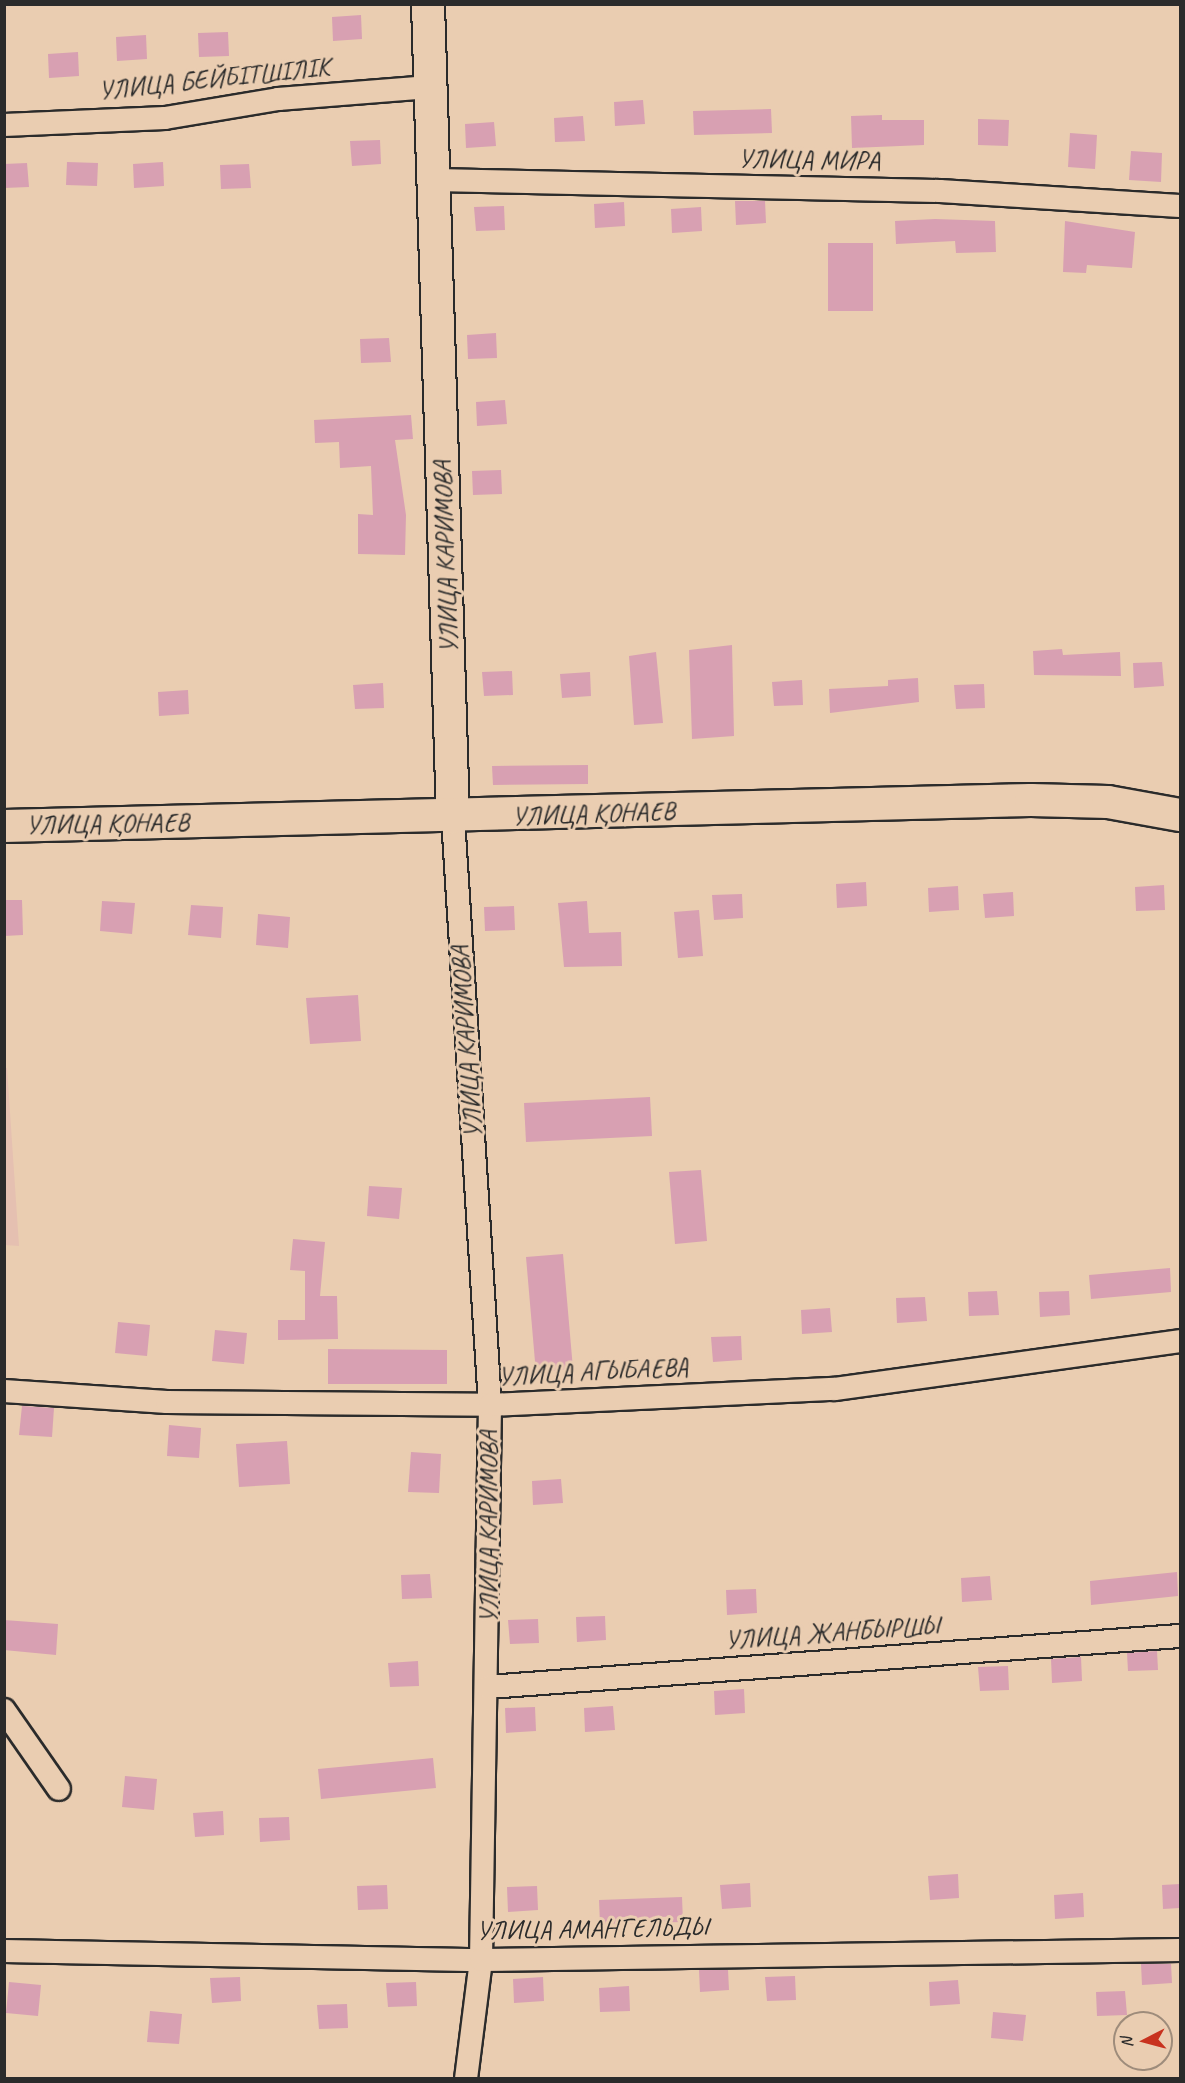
<!DOCTYPE html>
<meta charset="utf-8">
<style>
body{margin:0}
#map{position:relative;width:1185px;height:2083px;overflow:hidden;background:#eacdb1;font-family:Caveat,sans-serif}
div>[style]{position:absolute}
[style*='--x']{left:calc(var(--x)*1px);top:calc(var(--y)*1px);width:calc(var(--w)*1px);rotate:calc(var(--a)*1deg)}
.built>*{inset:0;background:#e5c0b1}
.building>*{inset:0;background:#d8a0b2}
.roads{filter:drop-shadow(2px 0 #2b2b2b) drop-shadow(-2px 0 #2b2b2b) drop-shadow(0 2px #2b2b2b) drop-shadow(0 -2px #2b2b2b)}
.street>*{height:22px;margin:-11px;padding:0 11px;transform-origin:11px;border-radius:11px;background:#eacdb1}
.secondary>*{height:32px;margin:-16px;padding:0 16px;transform-origin:16px;border-radius:16px;background:#eacdb1}
span{translate:-50% -50%;white-space:nowrap;text-align:center;line-height:1.15;-webkit-text-stroke:6px #eacdb1;paint-order:stroke}
.street-label{font-size:26px;color:#2b2b2b}
.frame{position:absolute;inset:0;border:6px solid #2b2b2b;pointer-events:none}
.north{position:absolute;left:1113px;top:2011px;width:60px;height:60px;box-sizing:border-box;background:#eacdb1;border:2px solid #9e8c7b;border-radius:50%;rotate:264deg;font-size:16px;font-weight:700;line-height:24px;text-align:center;color:#2b2b2b}
.north::after{content:'';display:block;margin:auto;width:21px;height:27px;background:#c8321e;clip-path:polygon(50% 0,100% 100%,50% 72%,0 100%)}
</style>
<div id="map">
<div class="built">
<div style="clip-path:polygon(4px 1068px,7px 1068px,19px 1246px,5px 1245px)"></div>
</div>
<div class="building">
<div style="clip-path:polygon(361px 15px,362px 39px,333px 41px,332px 17px)"></div>
<div style="clip-path:polygon(228px 32px,229px 56px,199px 57px,198px 33px)"></div>
<div style="clip-path:polygon(146px 35px,147px 59px,117px 61px,116px 37px)"></div>
<div style="clip-path:polygon(78px 52px,79px 76px,49px 78px,48px 54px)"></div>
<div style="clip-path:polygon(643px 100px,645px 124px,615px 126px,614px 102px)"></div>
<div style="clip-path:polygon(771px 109px,772px 133px,694px 135px,693px 111px)"></div>
<div style="clip-path:polygon(882px 115px,882px 120px,924px 120px,924px 145px,852px 148px,851px 116px)"></div>
<div style="clip-path:polygon(583px 116px,585px 141px,555px 142px,554px 118px)"></div>
<div style="clip-path:polygon(978px 119px,1009px 120px,1008px 146px,978px 145px)"></div>
<div style="clip-path:polygon(494px 122px,496px 146px,466px 148px,465px 124px)"></div>
<div style="clip-path:polygon(1070px 133px,1097px 135px,1095px 169px,1068px 167px)"></div>
<div style="clip-path:polygon(380px 140px,381px 164px,352px 166px,350px 141px)"></div>
<div style="clip-path:polygon(1131px 151px,1162px 153px,1161px 182px,1129px 180px)"></div>
<div style="clip-path:polygon(67px 162px,98px 163px,97px 186px,66px 185px)"></div>
<div style="clip-path:polygon(163px 162px,164px 186px,134px 188px,133px 164px)"></div>
<div style="clip-path:polygon(27px 163px,29px 187px,4px 188px,4px 164px)"></div>
<div style="clip-path:polygon(249px 164px,251px 188px,221px 189px,220px 165px)"></div>
<div style="clip-path:polygon(735px 201px,765px 201px,766px 223px,736px 225px)"></div>
<div style="clip-path:polygon(624px 202px,625px 226px,595px 228px,594px 204px)"></div>
<div style="clip-path:polygon(504px 206px,505px 230px,476px 231px,474px 207px)"></div>
<div style="clip-path:polygon(701px 207px,702px 231px,672px 233px,671px 209px)"></div>
<div style="clip-path:polygon(935px 219px,995px 221px,996px 252px,956px 253px,955px 241px,896px 244px,895px 221px)"></div>
<div style="clip-path:polygon(1065px 221px,1135px 232px,1132px 268px,1087px 265px,1086px 273px,1063px 272px)"></div>
<div style="clip-path:polygon(828px 243px,873px 243px,873px 311px,828px 311px)"></div>
<div style="clip-path:polygon(496px 333px,497px 358px,468px 359px,467px 335px)"></div>
<div style="clip-path:polygon(389px 338px,391px 362px,361px 363px,360px 339px)"></div>
<div style="clip-path:polygon(505px 400px,507px 424px,477px 426px,476px 402px)"></div>
<div style="clip-path:polygon(411px 415px,413px 439px,395px 440px,406px 515px,405px 555px,358px 554px,358px 514px,373px 515px,371px 466px,340px 468px,339px 442px,315px 443px,314px 420px)"></div>
<div style="clip-path:polygon(501px 470px,502px 494px,473px 495px,472px 471px)"></div>
<div style="clip-path:polygon(732px 645px,734px 736px,692px 739px,689px 650px)"></div>
<div style="clip-path:polygon(1062px 649px,1063px 655px,1120px 652px,1121px 676px,1034px 675px,1033px 651px)"></div>
<div style="clip-path:polygon(656px 652px,663px 723px,634px 725px,629px 656px)"></div>
<div style="clip-path:polygon(1162px 662px,1164px 686px,1134px 688px,1133px 663px)"></div>
<div style="clip-path:polygon(512px 671px,513px 695px,484px 696px,482px 672px)"></div>
<div style="clip-path:polygon(590px 672px,591px 696px,562px 698px,560px 674px)"></div>
<div style="clip-path:polygon(918px 678px,919px 702px,830px 713px,829px 689px,888px 686px,888px 680px)"></div>
<div style="clip-path:polygon(802px 680px,803px 705px,774px 706px,772px 682px)"></div>
<div style="clip-path:polygon(383px 683px,384px 708px,355px 709px,353px 685px)"></div>
<div style="clip-path:polygon(984px 684px,985px 708px,956px 709px,954px 685px)"></div>
<div style="clip-path:polygon(188px 690px,189px 714px,159px 716px,158px 692px)"></div>
<div style="clip-path:polygon(588px 765px,588px 784px,493px 785px,492px 766px)"></div>
<div style="clip-path:polygon(866px 882px,867px 906px,837px 908px,836px 884px)"></div>
<div style="clip-path:polygon(1164px 885px,1165px 910px,1136px 911px,1135px 887px)"></div>
<div style="clip-path:polygon(958px 886px,959px 910px,929px 912px,928px 888px)"></div>
<div style="clip-path:polygon(1013px 892px,1014px 916px,985px 918px,983px 894px)"></div>
<div style="clip-path:polygon(742px 894px,743px 918px,714px 920px,712px 895px)"></div>
<div style="clip-path:polygon(4px 900px,22px 900px,23px 935px,4px 936px)"></div>
<div style="clip-path:polygon(102px 901px,135px 903px,132px 934px,100px 931px)"></div>
<div style="clip-path:polygon(587px 901px,589px 933px,621px 932px,622px 966px,564px 967px,558px 903px)"></div>
<div style="clip-path:polygon(191px 905px,223px 907px,221px 938px,188px 935px)"></div>
<div style="clip-path:polygon(514px 906px,515px 930px,485px 931px,484px 907px)"></div>
<div style="clip-path:polygon(699px 910px,703px 956px,678px 958px,674px 912px)"></div>
<div style="clip-path:polygon(258px 914px,290px 917px,288px 948px,256px 945px)"></div>
<div style="clip-path:polygon(358px 995px,361px 1041px,310px 1044px,306px 998px)"></div>
<div style="clip-path:polygon(650px 1097px,652px 1136px,526px 1142px,524px 1103px)"></div>
<div style="clip-path:polygon(701px 1170px,707px 1241px,675px 1244px,669px 1172px)"></div>
<div style="clip-path:polygon(369px 1186px,402px 1188px,399px 1219px,367px 1216px)"></div>
<div style="clip-path:polygon(293px 1239px,325px 1242px,320px 1296px,337px 1296px,338px 1339px,278px 1340px,278px 1320px,305px 1320px,305px 1271px,290px 1270px)"></div>
<div style="clip-path:polygon(563px 1254px,573px 1369px,536px 1373px,526px 1257px)"></div>
<div style="clip-path:polygon(1170px 1268px,1171px 1292px,1091px 1299px,1089px 1275px)"></div>
<div style="clip-path:polygon(997px 1291px,999px 1315px,969px 1316px,968px 1292px)"></div>
<div style="clip-path:polygon(1069px 1291px,1070px 1315px,1040px 1317px,1039px 1292px)"></div>
<div style="clip-path:polygon(925px 1297px,927px 1321px,897px 1323px,896px 1298px)"></div>
<div style="clip-path:polygon(830px 1308px,832px 1332px,802px 1334px,801px 1310px)"></div>
<div style="clip-path:polygon(118px 1322px,150px 1325px,147px 1356px,115px 1353px)"></div>
<div style="clip-path:polygon(215px 1330px,247px 1333px,244px 1364px,212px 1361px)"></div>
<div style="clip-path:polygon(741px 1336px,742px 1360px,713px 1362px,711px 1337px)"></div>
<div style="clip-path:polygon(328px 1349px,447px 1350px,447px 1384px,328px 1384px)"></div>
<div style="clip-path:polygon(22px 1406px,54px 1408px,52px 1437px,19px 1435px)"></div>
<div style="clip-path:polygon(169px 1425px,201px 1428px,199px 1458px,167px 1456px)"></div>
<div style="clip-path:polygon(287px 1441px,290px 1484px,239px 1487px,236px 1444px)"></div>
<div style="clip-path:polygon(411px 1452px,441px 1454px,439px 1493px,408px 1492px)"></div>
<div style="clip-path:polygon(561px 1479px,563px 1503px,533px 1505px,532px 1481px)"></div>
<div style="clip-path:polygon(1177px 1572px,1178px 1596px,1091px 1605px,1090px 1581px)"></div>
<div style="clip-path:polygon(430px 1574px,432px 1598px,402px 1599px,401px 1575px)"></div>
<div style="clip-path:polygon(990px 1576px,992px 1600px,962px 1602px,961px 1578px)"></div>
<div style="clip-path:polygon(756px 1589px,757px 1613px,727px 1615px,726px 1590px)"></div>
<div style="clip-path:polygon(605px 1616px,606px 1640px,577px 1642px,576px 1617px)"></div>
<div style="clip-path:polygon(538px 1619px,539px 1643px,510px 1644px,508px 1620px)"></div>
<div style="clip-path:polygon(4px 1620px,58px 1624px,56px 1655px,4px 1650px)"></div>
<div style="clip-path:polygon(1157px 1651px,1158px 1670px,1128px 1671px,1127px 1653px)"></div>
<div style="clip-path:polygon(1081px 1657px,1082px 1681px,1052px 1683px,1051px 1659px)"></div>
<div style="clip-path:polygon(418px 1661px,419px 1686px,390px 1687px,388px 1663px)"></div>
<div style="clip-path:polygon(1008px 1666px,1009px 1690px,980px 1691px,978px 1667px)"></div>
<div style="clip-path:polygon(744px 1689px,745px 1713px,715px 1715px,714px 1691px)"></div>
<div style="clip-path:polygon(613px 1706px,615px 1730px,585px 1732px,584px 1708px)"></div>
<div style="clip-path:polygon(535px 1707px,536px 1731px,506px 1733px,505px 1708px)"></div>
<div style="clip-path:polygon(433px 1758px,436px 1788px,321px 1799px,318px 1769px)"></div>
<div style="clip-path:polygon(125px 1776px,157px 1779px,154px 1810px,122px 1807px)"></div>
<div style="clip-path:polygon(223px 1811px,224px 1835px,195px 1837px,193px 1813px)"></div>
<div style="clip-path:polygon(289px 1817px,290px 1840px,260px 1842px,259px 1818px)"></div>
<div style="clip-path:polygon(958px 1874px,959px 1898px,930px 1900px,928px 1876px)"></div>
<div style="clip-path:polygon(750px 1883px,751px 1907px,722px 1909px,720px 1885px)"></div>
<div style="clip-path:polygon(1180px 1884px,1180px 1908px,1163px 1909px,1162px 1885px)"></div>
<div style="clip-path:polygon(387px 1885px,388px 1909px,358px 1910px,357px 1886px)"></div>
<div style="clip-path:polygon(537px 1886px,538px 1910px,508px 1912px,507px 1887px)"></div>
<div style="clip-path:polygon(1083px 1893px,1084px 1917px,1055px 1919px,1054px 1895px)"></div>
<div style="clip-path:polygon(682px 1897px,683px 1922px,600px 1924px,599px 1900px)"></div>
<div style="clip-path:polygon(1141px 1964px,1171px 1964px,1172px 1983px,1142px 1985px)"></div>
<div style="clip-path:polygon(699px 1970px,728px 1970px,729px 1990px,700px 1992px)"></div>
<div style="clip-path:polygon(795px 1976px,796px 2000px,767px 2001px,765px 1977px)"></div>
<div style="clip-path:polygon(240px 1977px,241px 2001px,212px 2003px,210px 1978px)"></div>
<div style="clip-path:polygon(543px 1977px,544px 2001px,514px 2003px,513px 1979px)"></div>
<div style="clip-path:polygon(958px 1980px,960px 2004px,930px 2006px,929px 1982px)"></div>
<div style="clip-path:polygon(9px 1982px,41px 1985px,38px 2016px,6px 2013px)"></div>
<div style="clip-path:polygon(416px 1982px,417px 2006px,388px 2007px,386px 1983px)"></div>
<div style="clip-path:polygon(629px 1986px,630px 2011px,600px 2012px,599px 1988px)"></div>
<div style="clip-path:polygon(1125px 1991px,1127px 2015px,1097px 2016px,1096px 1992px)"></div>
<div style="clip-path:polygon(347px 2004px,348px 2028px,319px 2029px,317px 2005px)"></div>
<div style="clip-path:polygon(150px 2011px,182px 2014px,179px 2044px,147px 2042px)"></div>
<div style="clip-path:polygon(993px 2012px,1026px 2015px,1023px 2041px,991px 2038px)"></div>
</div>
<div class="roads">
<div class="street">
<div style="--x:4;--y:125;--w:161;--a:-2.5"></div>
<div style="--x:165;--y:118;--w:115;--a:-9.5"></div>
<div style="--x:278;--y:99;--w:152;--a:-4.5"></div>
<div style="--x:436;--y:180;--w:504;--a:1.25"></div>
<div style="--x:940;--y:191;--w:240;--a:3.6"></div>
<div style="--x:453;--y:818;--w:588;--a:86.39"></div>
<div style="--x:490;--y:1405;--w:555;--a:90.93"></div>
<div style="--x:481;--y:1960;--w:119;--a:97.2"></div>
<div style="--x:4;--y:1391;--w:163;--a:3.9"></div>
<div style="--x:167;--y:1402;--w:323;--a:0.5"></div>
<div style="--x:490;--y:1405;--w:345;--a:-2.7"></div>
<div style="--x:835;--y:1389;--w:348;--a:-7.9"></div>
<div style="--x:488;--y:1687;--w:694;--a:-4.22"></div>
<div style="--x:4;--y:1710;--w:96;--a:55.2"></div>
<div style="--x:4;--y:1951;--w:477;--a:1.1"></div>
<div style="--x:481;--y:1960;--w:699;--a:-0.82"></div>
</div>
<div class="secondary">
<div style="--x:428;--y:4;--w:814;--a:88.24"></div>
<div style="--x:4;--y:826;--w:1027;--a:-1.45"></div>
<div style="--x:1031;--y:800;--w:77;--a:1.5"></div>
<div style="--x:1108;--y:802;--w:73;--a:10.2"></div>
</div>
</div>
<div class="street-label">
<span style="left:214px;top:79px;rotate:-6deg">УЛИЦА БЕЙБІТШІЛІК</span>
<span style="left:809px;top:160px;rotate:1deg">УЛИЦА МИРА</span>
<span style="left:446px;top:557px;rotate:-92deg">УЛИЦА КАРИМОВА</span>
<span style="left:593px;top:814px;rotate:-2deg">УЛИЦА ҚОНАЕВ</span>
<span style="left:107px;top:824px;rotate:-1deg">УЛИЦА ҚОНАЕВ</span>
<span style="left:467px;top:1042px;rotate:-94deg">УЛИЦА КАРИМОВА</span>
<span style="left:593px;top:1372px;rotate:-3deg">УЛИЦА АГЫБАЕВА</span>
<span style="left:489px;top:1527px;rotate:-90deg">УЛИЦА КАРИМОВА</span>
<span style="left:832px;top:1633px;rotate:-4deg">УЛИЦА ЖАНБЫРШЫ</span>
<span style="left:592px;top:1929px;rotate:-1deg">УЛИЦА АМАНГЕЛЬДЫ</span>
</div>
<div class="frame"></div>
<div class="north">N</div>
</div>
